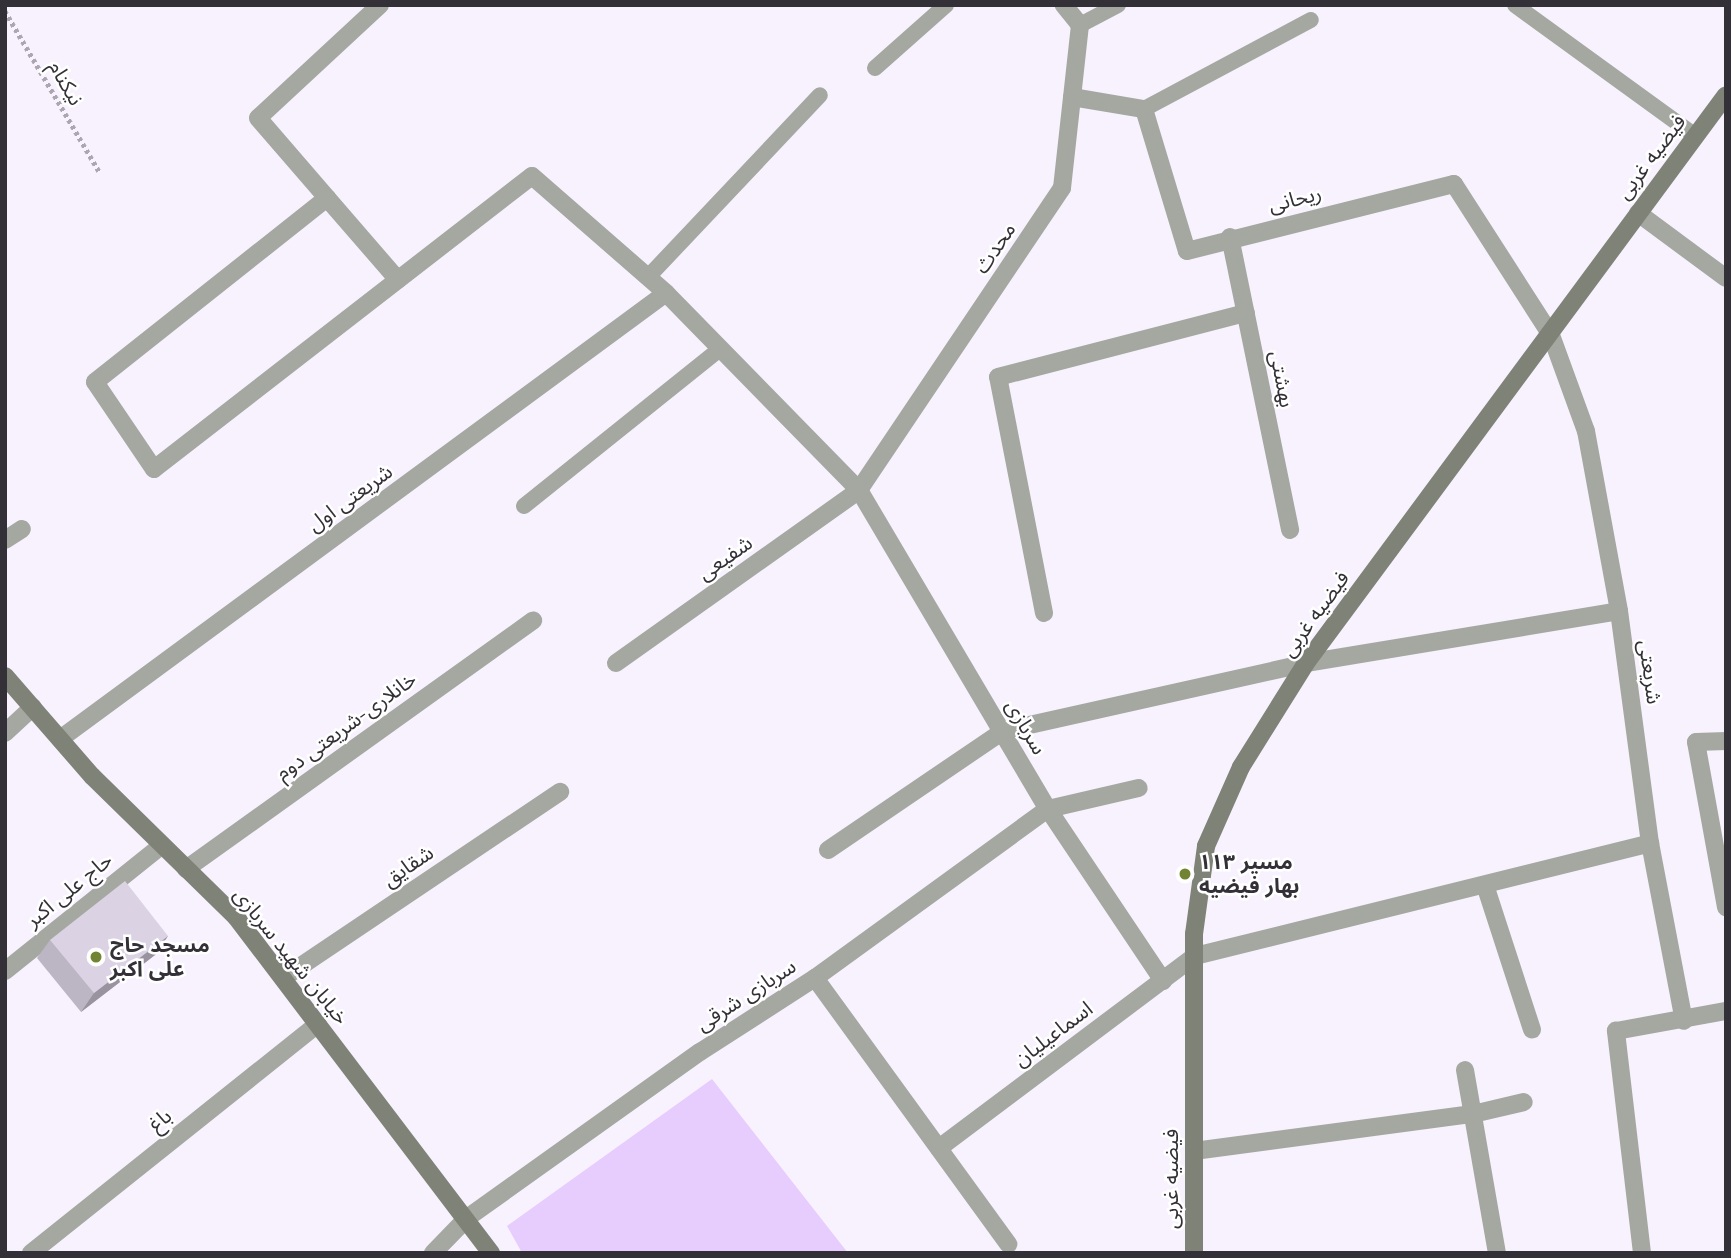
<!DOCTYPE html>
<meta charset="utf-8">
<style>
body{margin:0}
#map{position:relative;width:1731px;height:1258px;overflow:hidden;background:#f8f2fe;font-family:Montserrat,"Noto Sans Arabic",sans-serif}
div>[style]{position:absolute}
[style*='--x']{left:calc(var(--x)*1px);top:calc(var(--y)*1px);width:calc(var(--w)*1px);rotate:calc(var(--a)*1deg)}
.green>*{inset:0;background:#e7cdfd}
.path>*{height:4.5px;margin-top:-2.25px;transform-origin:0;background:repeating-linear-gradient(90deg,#aba6b0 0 3.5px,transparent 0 7px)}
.lane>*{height:16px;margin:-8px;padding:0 8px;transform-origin:8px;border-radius:8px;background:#a5a8a0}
.street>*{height:18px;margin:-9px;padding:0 9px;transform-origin:9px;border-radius:9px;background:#a5a8a0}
.secondary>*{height:18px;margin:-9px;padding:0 9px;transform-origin:9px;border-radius:9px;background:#7f8377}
.wall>*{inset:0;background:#bcb5c4}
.shaded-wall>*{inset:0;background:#9993a0}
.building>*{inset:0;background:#dbd2e4}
.dots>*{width:19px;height:19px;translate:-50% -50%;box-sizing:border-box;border:4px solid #fff;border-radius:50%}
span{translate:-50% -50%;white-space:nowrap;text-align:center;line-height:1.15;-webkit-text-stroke:5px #fff;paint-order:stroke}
.street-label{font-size:21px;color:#343037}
.poi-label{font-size:21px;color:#343037;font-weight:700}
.left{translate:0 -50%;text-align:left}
.frame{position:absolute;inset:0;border:7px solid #343037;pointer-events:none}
</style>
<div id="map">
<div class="green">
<div style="clip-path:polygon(712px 1079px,848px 1253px,522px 1253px,507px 1226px)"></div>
</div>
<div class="path">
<div style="--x:5;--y:11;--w:186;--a:59.6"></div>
</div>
<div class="lane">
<div style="--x:1515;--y:5;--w:223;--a:36"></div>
<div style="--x:1080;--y:25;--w:43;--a:-27.8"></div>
<div style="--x:875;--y:68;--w:95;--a:-41.6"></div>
<div style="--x:1144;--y:109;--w:189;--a:-28.1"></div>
<div style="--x:648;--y:277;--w:250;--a:-46.6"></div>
<div style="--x:524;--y:506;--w:251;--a:-38.7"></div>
</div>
<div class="street">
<div style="--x:380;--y:5;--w:166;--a:137.2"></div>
<div style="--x:258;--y:118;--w:106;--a:49.2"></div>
<div style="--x:327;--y:198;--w:296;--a:141.6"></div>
<div style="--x:95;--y:382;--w:105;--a:55.9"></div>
<div style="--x:154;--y:469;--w:478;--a:-37.8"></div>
<div style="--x:532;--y:176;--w:178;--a:41.1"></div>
<div style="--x:666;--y:293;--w:276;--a:45.6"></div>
<div style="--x:859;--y:490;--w:371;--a:59.4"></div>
<div style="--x:1048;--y:809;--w:207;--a:56.2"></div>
<div style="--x:1072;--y:97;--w:73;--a:9.5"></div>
<div style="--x:1144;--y:109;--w:148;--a:73.2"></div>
<div style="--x:1187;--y:251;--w:275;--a:-14.1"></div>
<div style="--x:1454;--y:184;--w:179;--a:57.3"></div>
<div style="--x:1551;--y:335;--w:102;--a:70"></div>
<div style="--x:1586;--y:431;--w:183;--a:79.6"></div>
<div style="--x:1619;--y:611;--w:234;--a:82.4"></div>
<div style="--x:1650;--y:843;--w:181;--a:79.2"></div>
<div style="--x:327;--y:198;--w:108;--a:49.1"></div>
<div style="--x:1638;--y:213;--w:109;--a:36.5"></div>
<div style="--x:1230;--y:237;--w:299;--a:78.4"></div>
<div style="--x:5;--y:540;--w:20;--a:-33"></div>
<div style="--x:1044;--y:613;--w:240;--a:-101"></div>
<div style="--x:998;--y:377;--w:256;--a:-14.5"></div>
<div style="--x:616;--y:663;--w:298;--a:-35.4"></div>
<div style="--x:859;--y:490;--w:364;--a:-56.1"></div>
<div style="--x:1062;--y:188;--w:164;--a:-83.7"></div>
<div style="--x:1080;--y:25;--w:26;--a:-129"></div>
<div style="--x:5;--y:733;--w:38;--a:-43"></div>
<div style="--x:60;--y:739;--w:752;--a:-36.35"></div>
<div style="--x:1726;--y:741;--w:30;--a:178"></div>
<div style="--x:1696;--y:742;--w:168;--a:79.7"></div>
<div style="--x:828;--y:850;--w:212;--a:-34.2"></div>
<div style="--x:1003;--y:731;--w:311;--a:-12.6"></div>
<div style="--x:1306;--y:663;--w:317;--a:-9.4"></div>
<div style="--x:186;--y:869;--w:427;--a:-35.6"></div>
<div style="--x:1485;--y:885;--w:152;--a:72"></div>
<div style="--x:5;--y:971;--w:201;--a:-38.7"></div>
<div style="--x:283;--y:978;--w:334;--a:-33.9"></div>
<div style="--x:815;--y:978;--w:329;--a:54"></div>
<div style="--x:1465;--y:1070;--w:186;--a:80.1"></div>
<div style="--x:939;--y:1148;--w:320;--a:-36.9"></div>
<div style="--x:1195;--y:956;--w:469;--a:-13.9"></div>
<div style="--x:1194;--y:1151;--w:281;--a:-7.6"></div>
<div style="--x:1473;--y:1114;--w:52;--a:-13.2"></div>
<div style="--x:31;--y:1253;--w:367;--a:-38.6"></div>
<div style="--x:433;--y:1253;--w:49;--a:-45.8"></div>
<div style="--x:467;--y:1218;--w:286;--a:-35.5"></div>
<div style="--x:700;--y:1052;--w:137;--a:-32.8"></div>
<div style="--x:815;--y:978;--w:288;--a:-36"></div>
<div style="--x:1048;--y:809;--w:93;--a:-13"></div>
<div style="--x:1642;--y:1253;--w:224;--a:-96.7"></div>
<div style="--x:1616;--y:1031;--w:112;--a:-10.3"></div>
</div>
<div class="secondary">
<div style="--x:5;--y:676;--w:133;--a:49"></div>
<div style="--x:92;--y:776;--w:202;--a:44.4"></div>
<div style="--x:236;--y:917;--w:422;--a:52.8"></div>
<div style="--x:1194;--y:1253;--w:319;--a:-90"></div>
<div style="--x:1194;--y:934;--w:89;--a:-82.2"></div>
<div style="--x:1206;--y:846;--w:86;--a:-66.1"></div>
<div style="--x:1241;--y:767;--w:123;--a:-58"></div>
<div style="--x:1306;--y:663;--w:706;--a:-53.52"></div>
</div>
<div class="wall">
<div style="clip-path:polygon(168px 936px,155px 955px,81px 1012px,37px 958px,50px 940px)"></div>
</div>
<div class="shaded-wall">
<div style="clip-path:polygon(168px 936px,155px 955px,81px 1012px,94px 993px)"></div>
</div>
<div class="building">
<div style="clip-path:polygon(125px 881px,168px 936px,94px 993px,50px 940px)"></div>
</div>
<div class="dots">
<div style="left:1185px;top:874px;background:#728333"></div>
<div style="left:96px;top:957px;background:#728333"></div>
</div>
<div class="street-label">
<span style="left:66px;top:83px;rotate:60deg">نیکنام</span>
<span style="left:1651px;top:157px;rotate:-53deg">فیضیه غربی</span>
<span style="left:1295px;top:199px;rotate:-14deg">ریحانی</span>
<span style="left:995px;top:248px;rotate:-56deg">محدث</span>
<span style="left:1282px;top:379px;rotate:79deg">بهشتی</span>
<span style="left:350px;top:498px;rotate:-36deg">شریعتی اول</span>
<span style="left:725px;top:558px;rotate:-35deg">شفیعی</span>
<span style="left:1315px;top:614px;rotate:-54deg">فیضیه غربی</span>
<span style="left:1650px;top:672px;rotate:82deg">شریعتی</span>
<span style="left:346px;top:726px;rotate:-36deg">خانلاری-شریعتی دوم</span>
<span style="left:1026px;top:727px;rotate:60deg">سربازی</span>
<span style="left:408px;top:866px;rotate:-34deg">شقایق</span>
<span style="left:69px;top:890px;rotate:-39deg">حاج علی اکبر</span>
<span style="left:291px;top:956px;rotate:51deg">خیابان شهید سربازی</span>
<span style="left:746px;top:995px;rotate:-33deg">سربازی شرقی</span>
<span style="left:1053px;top:1034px;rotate:-37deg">اسماعیلیان</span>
<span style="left:160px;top:1120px;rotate:-39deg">باغ</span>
<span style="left:1171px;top:1179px;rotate:-90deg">فیضیه غربی</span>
</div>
<div class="poi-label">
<span class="left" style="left:1199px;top:874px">مسیر ۱۱۳<br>بهار فیضیه</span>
<span class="left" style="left:110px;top:957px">مسجد حاج<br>علی اکبر</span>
</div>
<div class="frame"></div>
</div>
